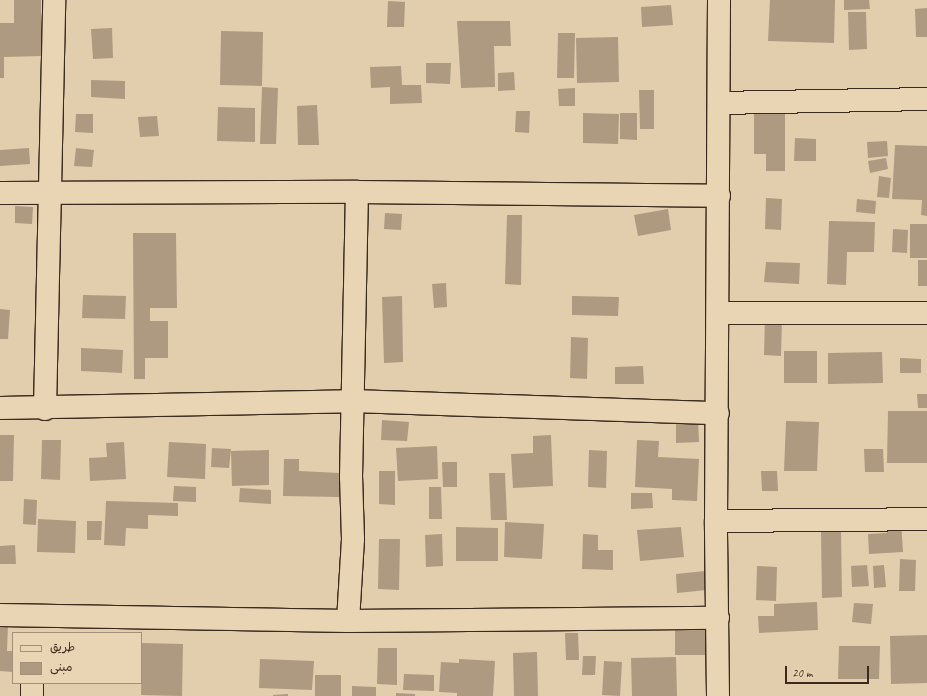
<!DOCTYPE html>
<meta charset="utf-8">
<style>
body{margin:0}
#map{position:relative;width:927px;height:696px;overflow:hidden;background:#e2cdad;font-family:Caveat,"Playpen Sans Arabic",sans-serif}
div>[style]{position:absolute}
[style*='--x']{left:calc(var(--x)*1px);top:calc(var(--y)*1px);width:calc(var(--w)*1px);rotate:calc(var(--a)*1deg)}
.building>*{inset:0;background:#ae9a80}
.roads{filter:drop-shadow(1px 0 #3b2a1e) drop-shadow(-1px 0 #3b2a1e) drop-shadow(0 1px #3b2a1e) drop-shadow(0 -1px #3b2a1e)}
.minor>*{height:22px;margin:-11px;padding:0 11px;transform-origin:11px;border-radius:11px;background:#e9d4b3}
span{translate:-50% -50%;white-space:nowrap;text-align:center;line-height:1.15;-webkit-text-stroke:3px #e9d4b3;paint-order:stroke}
.legend{position:absolute;left:12px;top:632px;width:130px;height:52px;box-sizing:border-box;background:#e9d4b3;border:1px solid #a39077;margin:0;padding:5px 7px;list-style:none;font-size:12px;color:#3b2a1e}
.legend li{display:flex;align-items:center;gap:8px;height:20px}
.legend b{width:20px;border:1px solid #a39077}
.scale{position:absolute;left:785px;top:666px;width:84px;height:18px;box-sizing:border-box;border:2px solid #3b2a1e;border-top:0;padding-left:5px;font-size:12px;line-height:14px;white-space:nowrap;color:#3b2a1e;-webkit-text-stroke:3px #e9d4b3;paint-order:stroke}
</style>
<div id="map">
<div class="building">
<div style="clip-path:polygon(14px 0,41px 0,42px 56px,4px 57px,4px 78px,0 78px,0 23px,14px 23px)"></div>
<div style="clip-path:polygon(770px 0,835px 0,834px 43px,768px 41px)"></div>
<div style="clip-path:polygon(844px 0,869px 0,870px 9px,844px 10px)"></div>
<div style="clip-path:polygon(388px 1px,405px 2px,404px 27px,387px 27px)"></div>
<div style="clip-path:polygon(671px 5px,673px 25px,642px 27px,641px 7px)"></div>
<div style="clip-path:polygon(927px 8px,927px 37px,916px 37px,915px 9px)"></div>
<div style="clip-path:polygon(848px 12px,866px 12px,867px 49px,849px 50px)"></div>
<div style="clip-path:polygon(457px 21px,510px 21px,511px 46px,494px 46px,495px 87px,461px 88px)"></div>
<div style="clip-path:polygon(112px 28px,113px 58px,93px 59px,91px 29px)"></div>
<div style="clip-path:polygon(221px 31px,263px 32px,262px 86px,220px 85px)"></div>
<div style="clip-path:polygon(558px 33px,575px 33px,574px 78px,557px 78px)"></div>
<div style="clip-path:polygon(618px 37px,619px 82px,577px 83px,576px 38px)"></div>
<div style="clip-path:polygon(426px 63px,451px 63px,450px 84px,426px 83px)"></div>
<div style="clip-path:polygon(401px 66px,402px 85px,421px 85px,422px 103px,390px 104px,390px 87px,371px 88px,370px 67px)"></div>
<div style="clip-path:polygon(514px 72px,515px 90px,498px 91px,498px 73px)"></div>
<div style="clip-path:polygon(91px 80px,125px 81px,125px 99px,91px 97px)"></div>
<div style="clip-path:polygon(262px 87px,278px 88px,276px 144px,260px 144px)"></div>
<div style="clip-path:polygon(575px 88px,575px 106px,559px 106px,558px 89px)"></div>
<div style="clip-path:polygon(639px 90px,654px 90px,654px 129px,640px 129px)"></div>
<div style="clip-path:polygon(317px 105px,319px 145px,298px 145px,297px 106px)"></div>
<div style="clip-path:polygon(754px 106px,785px 106px,785px 171px,766px 171px,766px 154px,754px 154px)"></div>
<div style="clip-path:polygon(218px 107px,255px 108px,255px 142px,217px 141px)"></div>
<div style="clip-path:polygon(516px 111px,530px 111px,529px 133px,515px 132px)"></div>
<div style="clip-path:polygon(583px 113px,619px 114px,618px 144px,583px 143px)"></div>
<div style="clip-path:polygon(620px 113px,637px 113px,637px 140px,620px 139px)"></div>
<div style="clip-path:polygon(76px 114px,93px 114px,93px 133px,75px 132px)"></div>
<div style="clip-path:polygon(157px 116px,159px 136px,140px 137px,138px 117px)"></div>
<div style="clip-path:polygon(795px 138px,816px 139px,816px 161px,794px 161px)"></div>
<div style="clip-path:polygon(887px 141px,888px 156px,868px 158px,867px 142px)"></div>
<div style="clip-path:polygon(895px 145px,927px 146px,927px 216px,921px 215px,922px 200px,892px 199px)"></div>
<div style="clip-path:polygon(29px 148px,30px 164px,0 166px,0 150px)"></div>
<div style="clip-path:polygon(76px 148px,94px 150px,92px 167px,74px 166px)"></div>
<div style="clip-path:polygon(886px 158px,888px 169px,870px 173px,868px 161px)"></div>
<div style="clip-path:polygon(879px 176px,891px 178px,889px 198px,877px 197px)"></div>
<div style="clip-path:polygon(766px 198px,782px 199px,781px 230px,765px 229px)"></div>
<div style="clip-path:polygon(857px 199px,876px 201px,875px 214px,856px 212px)"></div>
<div style="clip-path:polygon(15px 206px,33px 207px,32px 224px,15px 223px)"></div>
<div style="clip-path:polygon(668px 209px,671px 230px,638px 236px,634px 215px)"></div>
<div style="clip-path:polygon(385px 213px,402px 214px,401px 230px,384px 229px)"></div>
<div style="clip-path:polygon(507px 215px,522px 215px,521px 285px,505px 284px)"></div>
<div style="clip-path:polygon(829px 221px,875px 222px,874px 252px,847px 252px,846px 285px,827px 284px)"></div>
<div style="clip-path:polygon(910px 224px,927px 224px,927px 258px,910px 258px)"></div>
<div style="clip-path:polygon(893px 229px,908px 230px,907px 253px,892px 252px)"></div>
<div style="clip-path:polygon(133px 233px,176px 233px,177px 308px,150px 308px,150px 321px,168px 321px,168px 358px,145px 358px,145px 379px,134px 379px)"></div>
<div style="clip-path:polygon(918px 260px,927px 260px,927px 286px,918px 286px)"></div>
<div style="clip-path:polygon(766px 262px,800px 263px,799px 284px,764px 282px)"></div>
<div style="clip-path:polygon(446px 283px,447px 307px,434px 308px,432px 284px)"></div>
<div style="clip-path:polygon(83px 295px,126px 296px,125px 319px,82px 318px)"></div>
<div style="clip-path:polygon(402px 296px,403px 362px,384px 363px,382px 297px)"></div>
<div style="clip-path:polygon(572px 296px,619px 297px,618px 316px,572px 315px)"></div>
<div style="clip-path:polygon(0 309px,10px 310px,8px 339px,0 339px)"></div>
<div style="clip-path:polygon(765px 318px,782px 319px,781px 356px,764px 355px)"></div>
<div style="clip-path:polygon(571px 337px,588px 338px,587px 379px,570px 378px)"></div>
<div style="clip-path:polygon(81px 348px,123px 350px,122px 373px,81px 371px)"></div>
<div style="clip-path:polygon(784px 351px,817px 351px,817px 383px,784px 383px)"></div>
<div style="clip-path:polygon(882px 352px,883px 383px,828px 384px,828px 353px)"></div>
<div style="clip-path:polygon(900px 358px,921px 359px,921px 373px,900px 373px)"></div>
<div style="clip-path:polygon(643px 366px,644px 384px,615px 384px,615px 367px)"></div>
<div style="clip-path:polygon(917px 394px,927px 394px,927px 408px,918px 408px)"></div>
<div style="clip-path:polygon(888px 411px,927px 411px,927px 463px,887px 463px)"></div>
<div style="clip-path:polygon(698px 419px,699px 442px,676px 443px,676px 420px)"></div>
<div style="clip-path:polygon(382px 420px,409px 422px,407px 441px,381px 440px)"></div>
<div style="clip-path:polygon(786px 421px,819px 422px,817px 471px,784px 471px)"></div>
<div style="clip-path:polygon(0 435px,14px 435px,13px 481px,0 481px)"></div>
<div style="clip-path:polygon(551px 435px,553px 486px,513px 488px,511px 454px,533px 453px,533px 436px)"></div>
<div style="clip-path:polygon(42px 440px,61px 440px,60px 480px,41px 479px)"></div>
<div style="clip-path:polygon(637px 440px,659px 441px,658px 457px,699px 459px,697px 501px,672px 500px,672px 489px,635px 487px)"></div>
<div style="clip-path:polygon(124px 442px,126px 479px,90px 481px,89px 458px,107px 457px,106px 443px)"></div>
<div style="clip-path:polygon(169px 442px,206px 444px,205px 479px,167px 477px)"></div>
<div style="clip-path:polygon(437px 446px,438px 479px,398px 481px,396px 448px)"></div>
<div style="clip-path:polygon(212px 448px,231px 449px,229px 468px,211px 467px)"></div>
<div style="clip-path:polygon(864px 449px,883px 449px,884px 472px,865px 472px)"></div>
<div style="clip-path:polygon(269px 450px,269px 485px,232px 486px,231px 451px)"></div>
<div style="clip-path:polygon(589px 450px,607px 451px,606px 488px,588px 487px)"></div>
<div style="clip-path:polygon(284px 459px,299px 459px,299px 471px,340px 473px,339px 497px,283px 496px)"></div>
<div style="clip-path:polygon(442px 462px,457px 462px,457px 487px,443px 487px)"></div>
<div style="clip-path:polygon(379px 471px,395px 471px,395px 505px,379px 504px)"></div>
<div style="clip-path:polygon(761px 471px,777px 471px,778px 491px,762px 491px)"></div>
<div style="clip-path:polygon(489px 473px,505px 473px,507px 520px,491px 520px)"></div>
<div style="clip-path:polygon(174px 486px,196px 487px,196px 502px,173px 501px)"></div>
<div style="clip-path:polygon(429px 487px,441px 487px,442px 519px,429px 519px)"></div>
<div style="clip-path:polygon(240px 488px,271px 490px,271px 504px,239px 502px)"></div>
<div style="clip-path:polygon(631px 493px,652px 493px,653px 508px,631px 509px)"></div>
<div style="clip-path:polygon(24px 499px,37px 500px,36px 525px,23px 524px)"></div>
<div style="clip-path:polygon(106px 501px,178px 503px,178px 516px,148px 515px,148px 529px,126px 528px,125px 546px,104px 545px)"></div>
<div style="clip-path:polygon(38px 519px,76px 521px,75px 553px,37px 552px)"></div>
<div style="clip-path:polygon(87px 521px,102px 521px,101px 540px,87px 540px)"></div>
<div style="clip-path:polygon(901px 521px,903px 552px,869px 554px,868px 534px,887px 533px,886px 522px)"></div>
<div style="clip-path:polygon(505px 522px,544px 524px,542px 559px,504px 557px)"></div>
<div style="clip-path:polygon(456px 527px,498px 528px,498px 561px,456px 561px)"></div>
<div style="clip-path:polygon(681px 527px,684px 557px,640px 561px,637px 530px)"></div>
<div style="clip-path:polygon(841px 530px,842px 597px,822px 598px,821px 531px)"></div>
<div style="clip-path:polygon(442px 534px,443px 566px,426px 567px,425px 535px)"></div>
<div style="clip-path:polygon(583px 534px,598px 535px,598px 550px,613px 550px,613px 570px,582px 569px)"></div>
<div style="clip-path:polygon(379px 539px,400px 539px,399px 590px,378px 589px)"></div>
<div style="clip-path:polygon(15px 545px,16px 564px,0 564px,0 546px)"></div>
<div style="clip-path:polygon(900px 559px,916px 560px,915px 591px,899px 591px)"></div>
<div style="clip-path:polygon(867px 565px,869px 586px,852px 587px,851px 566px)"></div>
<div style="clip-path:polygon(884px 565px,886px 587px,874px 588px,873px 566px)"></div>
<div style="clip-path:polygon(757px 566px,777px 567px,776px 601px,756px 600px)"></div>
<div style="clip-path:polygon(705px 571px,707px 590px,677px 593px,676px 574px)"></div>
<div style="clip-path:polygon(817px 602px,818px 630px,759px 633px,758px 616px,774px 616px,774px 604px)"></div>
<div style="clip-path:polygon(854px 603px,873px 604px,871px 624px,852px 622px)"></div>
<div style="clip-path:polygon(0 624px,8px 624px,7px 651px,13px 651px,13px 672px,0 671px)"></div>
<div style="clip-path:polygon(675px 624px,705px 624px,705px 655px,675px 655px)"></div>
<div style="clip-path:polygon(565px 633px,578px 633px,579px 660px,566px 660px)"></div>
<div style="clip-path:polygon(927px 635px,927px 683px,891px 684px,890px 636px)"></div>
<div style="clip-path:polygon(142px 643px,183px 644px,182px 696px,141px 695px)"></div>
<div style="clip-path:polygon(839px 646px,880px 646px,879px 679px,838px 679px)"></div>
<div style="clip-path:polygon(378px 648px,397px 648px,397px 685px,377px 684px)"></div>
<div style="clip-path:polygon(537px 652px,538px 696px,514px 696px,513px 653px)"></div>
<div style="clip-path:polygon(583px 656px,596px 656px,595px 675px,582px 675px)"></div>
<div style="clip-path:polygon(676px 657px,677px 696px,632px 696px,631px 658px)"></div>
<div style="clip-path:polygon(260px 659px,314px 661px,312px 690px,259px 688px)"></div>
<div style="clip-path:polygon(459px 659px,495px 661px,493px 696px,457px 696px,457px 693px,439px 692px,441px 662px,459px 663px)"></div>
<div style="clip-path:polygon(604px 661px,622px 662px,620px 696px,602px 695px)"></div>
<div style="clip-path:polygon(404px 674px,434px 675px,434px 691px,403px 690px)"></div>
<div style="clip-path:polygon(315px 675px,341px 675px,341px 696px,315px 696px)"></div>
<div style="clip-path:polygon(352px 686px,376px 687px,376px 696px,352px 696px)"></div>
<div style="clip-path:polygon(396px 693px,415px 694px,415px 696px,396px 696px)"></div>
<div style="clip-path:polygon(288px 694px,288px 696px,273px 696px,273px 695px)"></div>
</div>
<div class="roads">
<div class="minor">
<div style="--x:719;--y:103;--w:208;--a:-1.1"></div>
<div style="--x:0;--y:193;--w:357;--a:-0.2"></div>
<div style="--x:357;--y:192;--w:362;--a:0.6"></div>
<div style="--x:719;--y:313;--w:208;--a:0"></div>
<div style="--x:0;--y:408;--w:352;--a:-1.1"></div>
<div style="--x:352;--y:401;--w:366;--a:1.9"></div>
<div style="--x:45;--y:409;--w:409;--a:-88.7"></div>
<div style="--x:716;--y:521;--w:211;--a:-0.5"></div>
<div style="--x:0;--y:615;--w:348;--a:1"></div>
<div style="--x:348;--y:621;--w:370;--a:-0.5"></div>
<div style="--x:348;--y:621;--w:82;--a:-86.5"></div>
<div style="--x:353;--y:539;--w:62;--a:-91.8"></div>
<div style="--x:351;--y:477;--w:285;--a:-88.8"></div>
<div style="--x:32;--y:696;--w:13;--a:-90"></div>
<div style="--x:718;--y:696;--w:175;--a:-90.7"></div>
<div style="--x:716;--y:521;--w:521;--a:-89.67"></div>
</div>
</div>
<ul class="legend">
<li><b style="height:5px;background:#e9d4b3"></b>طريق</li>
<li><b style="height:11px;background:#ae9a80"></b>مبنى</li>
</ul>
<div class="scale">20 m</div>
</div>
